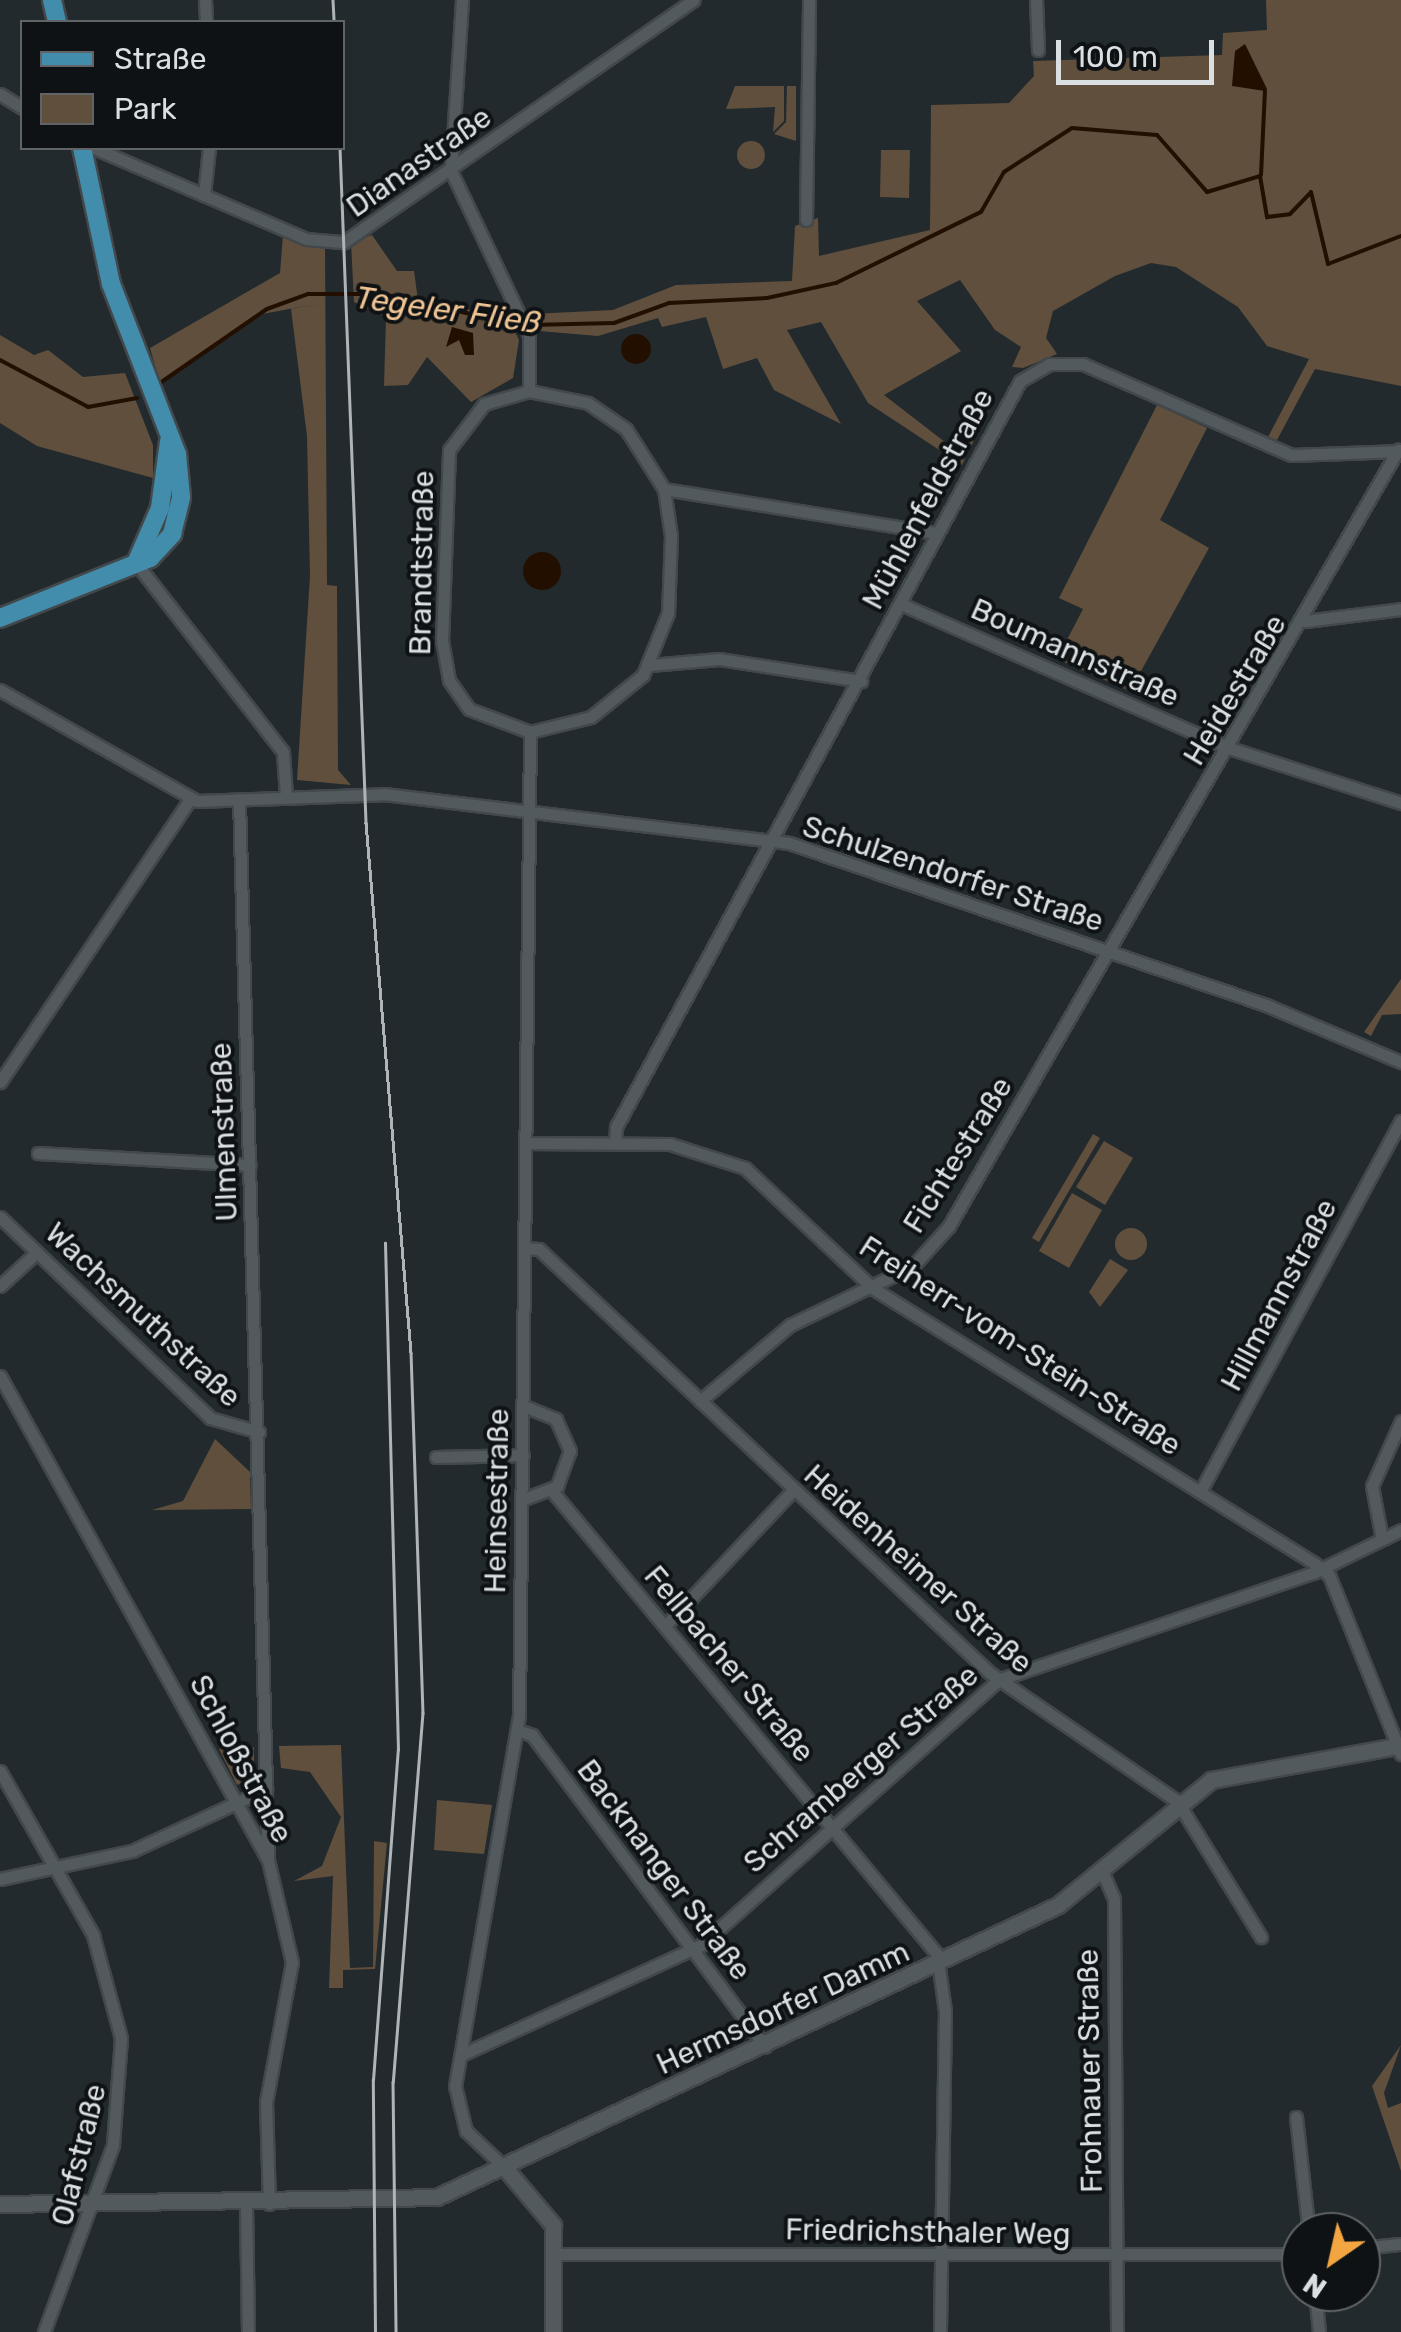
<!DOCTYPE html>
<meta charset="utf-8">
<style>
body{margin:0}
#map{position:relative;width:1401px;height:2332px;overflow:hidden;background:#232a2e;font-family:Rubik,sans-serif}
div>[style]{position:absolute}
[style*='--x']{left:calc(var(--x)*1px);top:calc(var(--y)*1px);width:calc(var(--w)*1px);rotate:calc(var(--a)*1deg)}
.green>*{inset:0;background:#604f3c}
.round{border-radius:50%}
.water>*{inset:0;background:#220f00}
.stream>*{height:4px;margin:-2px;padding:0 2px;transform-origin:2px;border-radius:2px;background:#220f00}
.roads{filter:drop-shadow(2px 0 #42484b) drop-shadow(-2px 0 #42484b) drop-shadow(0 2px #42484b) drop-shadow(0 -2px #42484b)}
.street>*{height:11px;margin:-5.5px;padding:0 5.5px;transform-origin:5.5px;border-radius:5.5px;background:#535a5e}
.secondary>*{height:15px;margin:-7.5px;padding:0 7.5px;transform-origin:7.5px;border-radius:7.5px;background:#535a5e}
.primary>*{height:18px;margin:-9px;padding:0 9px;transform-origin:9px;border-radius:9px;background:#428dab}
.tram>*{height:2.5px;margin:-1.25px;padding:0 1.25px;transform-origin:1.25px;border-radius:1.25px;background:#afb4b7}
span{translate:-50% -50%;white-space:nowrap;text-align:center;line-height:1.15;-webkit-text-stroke:8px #0f1214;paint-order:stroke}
.street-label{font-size:30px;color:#dadfe1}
.water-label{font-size:32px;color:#efc494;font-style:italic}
.legend{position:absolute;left:20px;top:20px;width:325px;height:130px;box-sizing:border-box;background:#0f1214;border:2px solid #606466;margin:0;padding:12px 18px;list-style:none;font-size:30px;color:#dadfe1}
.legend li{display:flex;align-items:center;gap:20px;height:50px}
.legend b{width:50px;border:2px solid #606466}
.north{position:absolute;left:1281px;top:2212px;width:100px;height:100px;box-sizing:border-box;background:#0f1214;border:2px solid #606466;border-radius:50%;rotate:214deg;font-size:28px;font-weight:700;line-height:40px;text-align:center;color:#dadfe1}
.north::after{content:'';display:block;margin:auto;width:35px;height:45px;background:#f2a541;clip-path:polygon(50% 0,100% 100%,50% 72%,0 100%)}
.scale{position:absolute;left:1056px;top:40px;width:158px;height:45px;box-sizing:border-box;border:5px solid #dadfe1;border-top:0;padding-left:12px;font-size:30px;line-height:35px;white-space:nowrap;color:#dadfe1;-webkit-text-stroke:8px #0f1214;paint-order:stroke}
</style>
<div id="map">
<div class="green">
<div style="clip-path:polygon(1266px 0,1401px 0,1401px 386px,1315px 369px,1277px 440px,1268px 437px,1309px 359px,1267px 346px,1238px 307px,1176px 267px,1151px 263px,1115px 276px,1053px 311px,1046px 338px,1057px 354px,1023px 368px,1012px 367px,1021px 347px,995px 330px,960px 280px,917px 301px,961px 351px,884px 395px,954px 449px,974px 440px,962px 465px,868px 403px,821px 322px,787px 330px,841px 424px,774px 390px,757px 358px,723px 369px,706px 317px,662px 327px,658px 318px,598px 336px,539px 331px,532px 314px,613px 310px,676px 285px,792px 281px,795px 226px,818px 218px,819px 256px,930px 230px,931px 105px,1009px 103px,1034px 76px,1033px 61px,1222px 55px,1223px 33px,1267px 30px)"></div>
<div style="clip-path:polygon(735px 86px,784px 86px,784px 121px,773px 132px,775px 107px,726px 109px)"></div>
<div style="clip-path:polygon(787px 86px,796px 86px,796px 141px,774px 134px,786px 122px)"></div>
<div class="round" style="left:737px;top:141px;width:28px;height:28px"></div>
<div style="clip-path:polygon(881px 150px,910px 150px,909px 198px,880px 197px)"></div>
<div style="clip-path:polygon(283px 235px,325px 248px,327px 585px,337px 586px,338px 770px,351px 785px,297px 780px,310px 576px,307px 436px,291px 309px,322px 303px,262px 314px,160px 383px,150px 348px,280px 273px)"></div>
<div style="clip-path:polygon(372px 235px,397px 271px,414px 271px,418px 300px,508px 317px,519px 340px,513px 378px,471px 402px,427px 357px,408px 385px,384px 386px,386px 317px,354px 302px,351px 242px)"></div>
<div style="clip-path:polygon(0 335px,34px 355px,48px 350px,83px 377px,125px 373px,153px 445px,153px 478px,37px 446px,0 423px)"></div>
<div style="clip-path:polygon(1157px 405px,1207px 428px,1160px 520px,1209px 548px,1130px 691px,1057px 659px,1083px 609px,1059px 598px)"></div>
<div style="clip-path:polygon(1401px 979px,1401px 1014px,1382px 1015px,1371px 1036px,1364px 1032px)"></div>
<div style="clip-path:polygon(1093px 1134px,1100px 1138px,1039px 1242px,1032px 1238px)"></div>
<div style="clip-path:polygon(1104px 1141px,1133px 1158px,1105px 1205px,1076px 1187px)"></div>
<div style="clip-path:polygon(1072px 1193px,1102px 1210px,1069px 1268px,1039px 1251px)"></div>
<div class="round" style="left:1115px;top:1228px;width:32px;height:32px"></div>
<div style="clip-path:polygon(1110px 1259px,1128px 1270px,1100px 1307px,1089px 1292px)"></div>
<div style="clip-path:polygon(215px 1439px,250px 1472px,251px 1509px,152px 1510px,183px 1501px)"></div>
<div style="clip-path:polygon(230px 1744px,237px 1755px,254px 1747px,254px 1777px,237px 1785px,219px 1749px)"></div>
<div style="clip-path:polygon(341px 1745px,350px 1968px,373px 1967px,374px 1841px,387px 1843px,375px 1969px,343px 1970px,343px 1988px,329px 1988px,333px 1876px,294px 1881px,322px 1866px,341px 1817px,310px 1772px,281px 1768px,279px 1746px)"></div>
<div style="clip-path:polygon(437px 1800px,492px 1805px,484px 1854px,434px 1850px)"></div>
<div style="clip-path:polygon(1401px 2045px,1384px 2093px,1388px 2108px,1401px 2103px,1401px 2171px,1372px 2086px)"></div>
</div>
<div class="water">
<div style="clip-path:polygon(1245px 44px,1267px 89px,1265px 91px,1232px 86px,1235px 51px)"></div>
<div style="clip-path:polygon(452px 327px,473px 333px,474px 355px,465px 355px,459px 340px,446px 347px)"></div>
<div class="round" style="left:621px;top:334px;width:30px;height:30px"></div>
<div class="round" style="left:523px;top:552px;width:38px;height:38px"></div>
</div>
<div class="stream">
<div style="--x:1261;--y:175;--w:84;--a:-87.3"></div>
<div style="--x:530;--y:325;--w:84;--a:-1.4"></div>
<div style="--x:614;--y:323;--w:59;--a:-20"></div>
<div style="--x:669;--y:303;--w:98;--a:-2.9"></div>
<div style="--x:767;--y:298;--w:71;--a:-12.3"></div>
<div style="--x:836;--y:283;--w:161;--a:-26.1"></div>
<div style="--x:981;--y:212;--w:46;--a:-60.1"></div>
<div style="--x:1004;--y:172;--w:81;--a:-32.9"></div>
<div style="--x:1072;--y:128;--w:85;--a:4.7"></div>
<div style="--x:1157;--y:135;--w:76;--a:48.7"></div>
<div style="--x:1207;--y:192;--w:55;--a:-16.8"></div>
<div style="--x:1260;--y:176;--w:42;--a:80.3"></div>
<div style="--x:1267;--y:217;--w:23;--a:-7"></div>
<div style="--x:1290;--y:214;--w:30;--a:-46"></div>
<div style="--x:1311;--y:192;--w:74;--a:76.7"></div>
<div style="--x:1328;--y:264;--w:78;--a:-21"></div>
<div style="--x:0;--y:360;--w:100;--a:28.1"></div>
<div style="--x:88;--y:407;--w:50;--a:-10.4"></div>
<div style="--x:160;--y:383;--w:130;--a:-34.7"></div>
<div style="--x:267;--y:309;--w:44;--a:-20.1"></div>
<div style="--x:308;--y:294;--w:74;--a:0"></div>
<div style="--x:382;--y:294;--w:141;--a:12.7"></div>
</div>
<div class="roads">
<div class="street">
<div style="--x:205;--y:0;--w:22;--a:87"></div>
<div style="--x:462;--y:0;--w:171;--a:93.7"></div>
<div style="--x:451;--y:171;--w:182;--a:64.6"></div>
<div style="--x:529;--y:335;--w:56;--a:90"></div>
<div style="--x:1036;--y:0;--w:50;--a:87.7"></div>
<div style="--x:0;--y:94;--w:26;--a:32"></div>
<div style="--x:94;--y:148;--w:231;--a:23.2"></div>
<div style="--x:306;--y:239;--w:38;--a:5"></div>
<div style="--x:344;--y:242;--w:425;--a:-34.7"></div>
<div style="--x:204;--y:195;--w:47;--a:-83.9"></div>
<div style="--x:806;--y:220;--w:220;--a:-89.2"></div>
<div style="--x:529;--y:391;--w:60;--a:11.5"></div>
<div style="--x:588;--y:403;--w:46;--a:34.4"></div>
<div style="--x:626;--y:429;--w:71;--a:57.7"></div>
<div style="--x:664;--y:489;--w:48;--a:81.5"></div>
<div style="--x:671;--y:536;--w:77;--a:92.2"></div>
<div style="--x:668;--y:613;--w:67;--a:112"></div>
<div style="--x:643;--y:675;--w:67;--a:141.1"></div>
<div style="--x:591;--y:717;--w:63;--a:166.2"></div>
<div style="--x:530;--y:732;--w:65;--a:-159.3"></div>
<div style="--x:469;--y:709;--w:35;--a:-125"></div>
<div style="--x:449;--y:680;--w:39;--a:-100"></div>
<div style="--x:442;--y:642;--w:192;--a:-87.9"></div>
<div style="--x:449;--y:450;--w:58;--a:-52.7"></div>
<div style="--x:484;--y:404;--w:47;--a:-16.1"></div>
<div style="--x:664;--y:489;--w:277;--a:9.2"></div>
<div style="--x:136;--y:563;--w:239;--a:52.1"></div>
<div style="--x:283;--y:752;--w:44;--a:86.1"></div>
<div style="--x:901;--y:604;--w:358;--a:23.7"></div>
<div style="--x:1229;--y:748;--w:181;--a:17.7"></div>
<div style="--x:1305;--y:621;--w:97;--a:-7.1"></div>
<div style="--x:650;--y:665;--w:69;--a:-5"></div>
<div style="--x:719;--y:659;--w:144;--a:8.8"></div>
<div style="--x:0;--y:690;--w:226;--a:29.4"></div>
<div style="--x:197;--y:801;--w:187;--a:-2.1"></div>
<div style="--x:384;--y:794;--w:408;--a:6.9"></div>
<div style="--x:789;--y:843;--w:504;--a:18.76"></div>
<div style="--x:1266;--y:1005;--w:147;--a:22.9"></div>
<div style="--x:239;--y:799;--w:1061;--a:88.43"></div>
<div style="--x:268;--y:1860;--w:105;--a:76.8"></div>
<div style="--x:292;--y:1962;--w:142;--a:100.5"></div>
<div style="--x:266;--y:2102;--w:102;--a:88.3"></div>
<div style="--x:0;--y:1082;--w:341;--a:-56.1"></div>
<div style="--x:525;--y:1143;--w:145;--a:0.4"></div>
<div style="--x:670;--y:1144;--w:79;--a:17.7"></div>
<div style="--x:745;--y:1168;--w:177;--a:43.2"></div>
<div style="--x:874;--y:1289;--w:518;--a:31.91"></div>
<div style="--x:1314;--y:1563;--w:19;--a:39"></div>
<div style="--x:1329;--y:1575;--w:193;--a:68.1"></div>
<div style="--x:615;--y:1143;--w:16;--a:-86"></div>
<div style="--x:616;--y:1127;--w:848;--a:-61.56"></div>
<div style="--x:1020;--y:381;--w:34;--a:-30"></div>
<div style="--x:1049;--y:364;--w:34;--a:0"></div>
<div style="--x:1083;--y:364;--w:227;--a:23.6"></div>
<div style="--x:1291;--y:455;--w:110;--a:-2.1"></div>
<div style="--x:38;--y:1153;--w:212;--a:3.2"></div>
<div style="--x:0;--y:1217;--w:291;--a:43.7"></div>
<div style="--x:210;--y:1418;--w:51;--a:15.9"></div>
<div style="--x:524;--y:1248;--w:15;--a:4"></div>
<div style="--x:539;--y:1249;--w:619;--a:43.23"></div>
<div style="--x:990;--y:1673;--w:227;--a:34.4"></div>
<div style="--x:1177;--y:1801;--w:160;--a:58.3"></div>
<div style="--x:0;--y:1286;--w:50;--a:-42.6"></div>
<div style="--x:0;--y:1376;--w:553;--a:61.03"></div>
<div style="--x:700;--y:1401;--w:118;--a:-40.2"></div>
<div style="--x:790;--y:1325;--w:136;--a:-25.6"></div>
<div style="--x:913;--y:1266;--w:54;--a:-48"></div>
<div style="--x:949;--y:1226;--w:897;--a:-59.95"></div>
<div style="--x:436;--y:1457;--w:87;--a:-1.3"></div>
<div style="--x:552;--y:1491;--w:602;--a:50.26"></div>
<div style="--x:937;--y:1954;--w:58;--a:82"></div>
<div style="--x:945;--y:2011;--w:321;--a:90.9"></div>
<div style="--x:1200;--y:1492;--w:422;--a:-61.6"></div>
<div style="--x:521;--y:1500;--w:39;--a:-21"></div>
<div style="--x:557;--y:1486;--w:37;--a:-70"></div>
<div style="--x:570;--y:1451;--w:35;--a:-114"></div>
<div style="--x:556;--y:1419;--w:35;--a:-158"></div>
<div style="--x:1382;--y:1539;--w:54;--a:-100.7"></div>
<div style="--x:1372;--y:1486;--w:71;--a:-66"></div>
<div style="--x:665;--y:1626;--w:187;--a:-46.7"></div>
<div style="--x:517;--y:1730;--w:16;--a:18"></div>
<div style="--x:532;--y:1735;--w:389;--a:53.2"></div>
<div style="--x:0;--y:1771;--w:189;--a:60.4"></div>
<div style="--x:93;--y:1935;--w:107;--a:74.8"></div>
<div style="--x:121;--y:2038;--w:107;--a:94.3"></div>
<div style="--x:113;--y:2145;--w:199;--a:110.3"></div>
<div style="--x:1103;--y:1873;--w:28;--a:67"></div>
<div style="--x:1114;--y:1899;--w:433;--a:89.6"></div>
<div style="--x:0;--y:1879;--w:135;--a:-12"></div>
<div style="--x:132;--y:1851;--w:148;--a:-24.8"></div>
<div style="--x:461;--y:2055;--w:264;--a:-24.6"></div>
<div style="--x:701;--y:1945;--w:398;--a:-41.7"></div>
<div style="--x:998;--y:1680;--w:333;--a:-18.8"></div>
<div style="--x:1313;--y:1573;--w:98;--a:-26"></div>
<div style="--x:1296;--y:2117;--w:116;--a:83.6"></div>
<div style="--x:505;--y:2168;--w:54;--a:-136.5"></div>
<div style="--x:466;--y:2131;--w:46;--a:-103.7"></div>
<div style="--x:455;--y:2086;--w:376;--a:-80.2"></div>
<div style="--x:519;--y:1715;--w:983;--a:-89.36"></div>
<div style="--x:246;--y:2205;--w:127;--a:89.1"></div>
<div style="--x:1361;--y:2248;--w:38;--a:-6"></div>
<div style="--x:555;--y:2254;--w:746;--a:0"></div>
<div style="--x:1315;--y:2292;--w:40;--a:84.3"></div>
</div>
<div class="secondary">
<div style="--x:505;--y:2168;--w:75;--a:49.9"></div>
<div style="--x:553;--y:2225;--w:107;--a:90"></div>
<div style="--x:0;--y:2204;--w:437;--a:-0.9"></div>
<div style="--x:437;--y:2197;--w:686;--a:-25.18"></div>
<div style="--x:1058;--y:1905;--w:198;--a:-39.2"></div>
<div style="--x:1211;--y:1780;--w:193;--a:-10.4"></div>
</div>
<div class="primary">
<div style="--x:52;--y:0;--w:23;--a:77"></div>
<div style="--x:136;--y:563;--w:60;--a:-66.4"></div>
<div style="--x:160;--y:508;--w:68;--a:-82.3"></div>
<div style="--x:0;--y:618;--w:162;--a:-21.8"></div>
<div style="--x:150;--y:558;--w:33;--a:-47"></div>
<div style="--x:172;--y:534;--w:38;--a:-76"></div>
<div style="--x:181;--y:497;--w:43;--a:-95.3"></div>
<div style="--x:177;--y:454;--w:182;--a:-111.2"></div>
<div style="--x:111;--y:284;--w:139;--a:-102"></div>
</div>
</div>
<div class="tram">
<div style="--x:333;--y:0;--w:22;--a:87"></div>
<div style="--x:340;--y:148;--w:676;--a:87.79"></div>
<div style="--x:366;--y:823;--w:531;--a:85.14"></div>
<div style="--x:411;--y:1352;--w:361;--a:88.1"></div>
<div style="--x:423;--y:1713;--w:370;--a:94.6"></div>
<div style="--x:393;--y:2082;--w:250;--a:89.3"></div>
<div style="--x:375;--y:2332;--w:252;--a:-90.5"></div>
<div style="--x:373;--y:2080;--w:331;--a:-85.7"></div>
<div style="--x:398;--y:1750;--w:507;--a:-91.47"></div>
</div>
<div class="street-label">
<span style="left:419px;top:162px;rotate:-35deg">Dianastraße</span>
<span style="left:928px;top:499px;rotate:-62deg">Mühlenfeldstraße</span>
<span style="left:422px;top:563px;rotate:-89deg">Brandtstraße</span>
<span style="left:1075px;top:653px;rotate:24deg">Boumannstraße</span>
<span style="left:1235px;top:690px;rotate:-59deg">Heidestraße</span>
<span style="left:953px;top:874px;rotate:18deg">Schulzendorfer Straße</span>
<span style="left:224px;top:1132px;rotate:-92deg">Ulmenstraße</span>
<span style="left:958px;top:1155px;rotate:-58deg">Fichtestraße</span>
<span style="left:1279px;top:1295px;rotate:-62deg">Hillmannstraße</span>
<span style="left:143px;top:1315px;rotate:43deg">Wachsmuthstraße</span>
<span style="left:1020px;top:1346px;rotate:33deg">Freiherr-vom-Stein-Straße</span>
<span style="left:497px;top:1501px;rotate:-89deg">Heinsestraße</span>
<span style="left:918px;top:1569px;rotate:42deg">Heidenheimer Straße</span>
<span style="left:729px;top:1664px;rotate:50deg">Fellbacher Straße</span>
<span style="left:241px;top:1759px;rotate:62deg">Schloßstraße</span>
<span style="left:861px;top:1769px;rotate:-41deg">Schramberger Straße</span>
<span style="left:664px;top:1870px;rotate:53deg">Backnanger Straße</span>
<span style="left:783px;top:2008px;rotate:-25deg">Hermsdorfer Damm</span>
<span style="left:1090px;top:2071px;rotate:-91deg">Frohnauer Straße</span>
<span style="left:79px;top:2155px;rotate:-76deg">Olafstraße</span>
<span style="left:928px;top:2232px;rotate:1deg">Friedrichsthaler Weg</span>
</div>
<div class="water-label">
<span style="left:448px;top:310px;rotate:8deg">Tegeler Fließ</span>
</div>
<ul class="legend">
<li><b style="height:12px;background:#428dab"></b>Straße</li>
<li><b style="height:28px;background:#604f3c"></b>Park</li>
</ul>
<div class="north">N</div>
<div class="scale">100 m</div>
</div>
